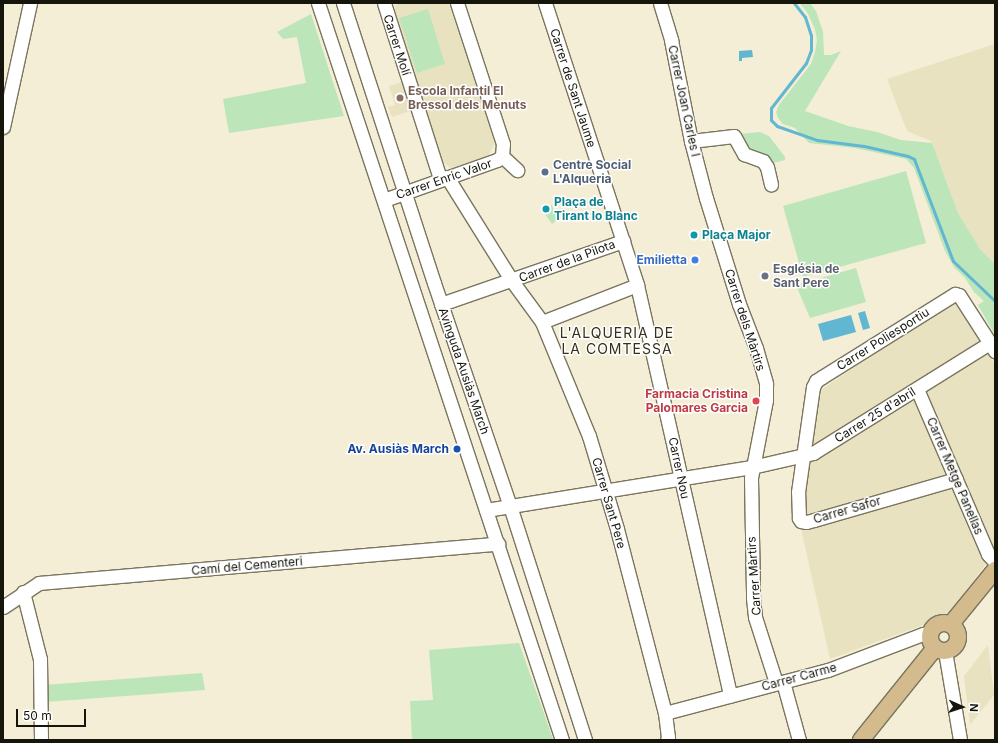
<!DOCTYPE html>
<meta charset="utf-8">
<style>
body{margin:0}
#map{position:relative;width:998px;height:743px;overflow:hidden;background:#f3eed5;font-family:Inter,sans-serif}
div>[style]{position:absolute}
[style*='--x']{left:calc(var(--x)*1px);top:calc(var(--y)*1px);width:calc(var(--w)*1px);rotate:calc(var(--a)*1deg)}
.built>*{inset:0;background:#e8e2c1}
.green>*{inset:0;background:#bce5ba}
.water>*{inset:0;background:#61b7d1}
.stream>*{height:3px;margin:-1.5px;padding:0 1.5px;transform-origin:1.5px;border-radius:1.5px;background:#61b7d1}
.roads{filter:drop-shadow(1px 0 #79755e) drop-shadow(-1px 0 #79755e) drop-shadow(0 1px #79755e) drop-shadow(0 -1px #79755e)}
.minor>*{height:13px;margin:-6.5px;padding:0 6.5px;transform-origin:6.5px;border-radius:6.5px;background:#fff}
.major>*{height:16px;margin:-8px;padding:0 8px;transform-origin:8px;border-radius:8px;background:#d3bb8e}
.major>.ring{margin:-8px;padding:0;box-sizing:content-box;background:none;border:16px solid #d3bb8e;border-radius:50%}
.dots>*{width:11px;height:11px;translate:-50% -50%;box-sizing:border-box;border:2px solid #fff;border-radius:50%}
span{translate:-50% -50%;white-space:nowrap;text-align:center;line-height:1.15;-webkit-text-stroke:3px #fff;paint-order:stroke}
.street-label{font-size:12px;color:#16150c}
.education-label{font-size:12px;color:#785e54;font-weight:700}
.left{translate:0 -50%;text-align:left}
.service-label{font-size:12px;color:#4e5e75;font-weight:700}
.culture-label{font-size:12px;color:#0d838f;font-weight:700}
.shop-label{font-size:12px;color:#366cbe;font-weight:700}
.right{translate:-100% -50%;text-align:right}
.worship-label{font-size:12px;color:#5b616d;font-weight:700}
.health-label{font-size:12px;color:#be3a42;font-weight:700}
.transit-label{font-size:12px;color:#164399;font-weight:700}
.quarter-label{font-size:14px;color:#34301b;letter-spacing:1px}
.frame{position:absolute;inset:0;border:4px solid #16150c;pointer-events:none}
.north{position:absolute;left:942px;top:687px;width:40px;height:40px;-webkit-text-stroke:3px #fff;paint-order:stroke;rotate:93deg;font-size:11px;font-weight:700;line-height:16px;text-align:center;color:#16150c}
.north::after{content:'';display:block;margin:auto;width:14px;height:18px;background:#16150c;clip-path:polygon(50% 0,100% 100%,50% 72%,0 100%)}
.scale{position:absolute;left:16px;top:709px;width:70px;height:18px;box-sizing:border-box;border:2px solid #16150c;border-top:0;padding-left:5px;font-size:12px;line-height:14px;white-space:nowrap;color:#16150c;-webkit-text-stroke:3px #fff;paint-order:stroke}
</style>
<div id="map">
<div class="built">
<div style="clip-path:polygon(400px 3px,449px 3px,495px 142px,488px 156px,451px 168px,442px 162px,393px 12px,396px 5px)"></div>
<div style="clip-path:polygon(995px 44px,995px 264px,980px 249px,958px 213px,931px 141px,907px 131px,887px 79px)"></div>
<div style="clip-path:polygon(402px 82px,411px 111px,392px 117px,388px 107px,395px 105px,389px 86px)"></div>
<div style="clip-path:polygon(953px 300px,995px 364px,995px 552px,952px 609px,937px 620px,830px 659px,802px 533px,808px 460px,821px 390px)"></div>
<div style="clip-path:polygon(988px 645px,994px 695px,970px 725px,964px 676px)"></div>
</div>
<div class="green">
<div style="clip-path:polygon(800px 3px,810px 3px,816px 11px,823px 32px,824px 55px,831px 55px,841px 51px,805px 111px,848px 126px,877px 132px,901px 140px,932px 143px,958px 213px,980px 249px,995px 264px,995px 335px,978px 305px,984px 301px,974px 292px,965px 278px,954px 267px,945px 251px,914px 168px,906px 159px,855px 148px,809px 143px,795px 128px,783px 124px,778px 118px,776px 112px,779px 105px,811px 64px,815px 52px,817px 40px,815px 29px,808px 14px)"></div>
<div style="clip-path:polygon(428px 9px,445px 64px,417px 73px,399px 18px)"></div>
<div style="clip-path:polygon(311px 14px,344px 116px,229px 133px,223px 99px,306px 83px,297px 37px,283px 39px,277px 32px)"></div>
<div style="clip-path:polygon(760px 132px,769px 136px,785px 157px,785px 160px,773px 163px,746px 152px,739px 134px)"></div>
<div style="clip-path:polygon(906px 171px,926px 243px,803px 277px,783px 206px)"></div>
<div style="clip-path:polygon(552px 205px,557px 220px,552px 224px,542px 210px)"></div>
<div style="clip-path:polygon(856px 268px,866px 302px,810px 318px,796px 285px)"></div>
<div style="clip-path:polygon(519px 643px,553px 739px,412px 740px,410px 701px,433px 700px,429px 650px)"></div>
<div style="clip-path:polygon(202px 673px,205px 690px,45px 702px,44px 685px)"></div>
</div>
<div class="water">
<div style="clip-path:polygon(752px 50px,753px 57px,742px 58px,742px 61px,739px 61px,739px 51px)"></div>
<div style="clip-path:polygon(865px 311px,870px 328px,863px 330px,858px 313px)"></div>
<div style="clip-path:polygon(851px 315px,856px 332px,823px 341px,818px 324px)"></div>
</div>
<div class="stream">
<div style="--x:794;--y:3;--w:18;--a:52"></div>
<div style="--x:805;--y:17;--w:19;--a:72"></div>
<div style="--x:811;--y:35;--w:15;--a:90"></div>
<div style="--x:811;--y:50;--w:14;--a:111"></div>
<div style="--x:806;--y:63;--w:57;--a:127.9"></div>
<div style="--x:771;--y:108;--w:12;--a:90"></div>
<div style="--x:771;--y:120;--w:8;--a:45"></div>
<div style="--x:777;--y:126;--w:42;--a:19.3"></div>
<div style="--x:817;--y:140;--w:47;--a:7.3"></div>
<div style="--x:864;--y:146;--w:45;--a:12.8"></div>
<div style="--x:908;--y:156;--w:7;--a:27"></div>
<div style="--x:914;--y:159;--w:109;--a:69.1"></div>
<div style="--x:953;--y:261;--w:58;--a:43.6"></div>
</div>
<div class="roads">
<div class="minor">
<div style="--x:318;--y:3;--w:776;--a:71.68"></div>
<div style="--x:343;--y:3;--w:294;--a:72"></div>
<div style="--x:434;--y:283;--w:236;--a:71.2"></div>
<div style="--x:510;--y:506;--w:246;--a:72.2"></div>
<div style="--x:384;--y:3;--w:185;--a:72.3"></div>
<div style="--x:457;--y:3;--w:148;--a:71.9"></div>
<div style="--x:503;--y:144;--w:12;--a:95"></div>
<div style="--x:545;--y:3;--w:297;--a:71.9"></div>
<div style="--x:637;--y:285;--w:421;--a:77.2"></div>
<div style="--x:660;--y:3;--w:39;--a:73"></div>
<div style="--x:671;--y:40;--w:103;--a:78.8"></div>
<div style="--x:691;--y:141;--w:59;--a:75.3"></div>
<div style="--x:706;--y:198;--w:111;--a:72.7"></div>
<div style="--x:739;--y:304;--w:47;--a:68.9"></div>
<div style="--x:756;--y:348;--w:37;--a:74"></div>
<div style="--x:766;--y:384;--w:16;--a:90"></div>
<div style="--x:766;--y:400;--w:79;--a:100.9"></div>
<div style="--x:751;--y:478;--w:120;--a:89"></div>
<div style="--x:753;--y:598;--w:19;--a:84"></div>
<div style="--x:755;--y:617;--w:69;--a:72.3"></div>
<div style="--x:3;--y:127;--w:127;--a:-77.7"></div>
<div style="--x:691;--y:141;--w:43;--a:-6.6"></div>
<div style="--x:734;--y:136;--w:21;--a:61"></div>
<div style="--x:744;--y:154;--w:20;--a:20"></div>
<div style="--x:763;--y:161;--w:7;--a:56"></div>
<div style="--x:767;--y:167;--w:18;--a:77"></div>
<div style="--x:502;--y:156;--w:21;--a:43"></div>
<div style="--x:447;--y:177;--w:123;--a:58"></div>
<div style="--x:512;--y:281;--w:51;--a:53.8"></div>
<div style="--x:542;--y:322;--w:123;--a:67.6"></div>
<div style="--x:589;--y:436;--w:97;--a:73.2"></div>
<div style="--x:617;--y:529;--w:190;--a:75.4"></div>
<div style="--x:665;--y:713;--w:24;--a:83"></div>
<div style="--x:668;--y:737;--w:3;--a:108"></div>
<div style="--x:384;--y:200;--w:120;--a:-19.5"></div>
<div style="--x:497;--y:160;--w:6;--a:-39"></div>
<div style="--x:441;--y:304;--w:193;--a:-19.1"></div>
<div style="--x:542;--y:322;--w:102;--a:-21.3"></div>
<div style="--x:917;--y:389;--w:180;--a:66.7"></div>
<div style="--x:988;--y:554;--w:11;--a:49"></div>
<div style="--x:956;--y:479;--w:148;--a:163.9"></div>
<div style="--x:814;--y:520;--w:8;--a:166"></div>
<div style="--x:806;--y:522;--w:5;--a:-169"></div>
<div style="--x:801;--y:521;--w:4;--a:-124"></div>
<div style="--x:799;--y:518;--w:26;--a:-92"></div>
<div style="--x:798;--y:492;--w:106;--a:-81.9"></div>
<div style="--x:813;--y:387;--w:7;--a:-63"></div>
<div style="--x:816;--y:381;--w:7;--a:-34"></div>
<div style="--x:822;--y:377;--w:157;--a:-32"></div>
<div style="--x:955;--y:294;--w:4;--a:14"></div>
<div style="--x:959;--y:295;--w:67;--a:57.3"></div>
<div style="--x:486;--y:510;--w:269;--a:-9.2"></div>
<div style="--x:752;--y:467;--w:63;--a:-12.9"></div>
<div style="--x:813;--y:453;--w:208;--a:-31.9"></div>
<div style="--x:23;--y:592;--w:69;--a:75.8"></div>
<div style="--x:40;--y:659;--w:81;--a:89.3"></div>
<div style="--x:3;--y:607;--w:43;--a:-33.7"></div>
<div style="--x:39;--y:583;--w:461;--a:-4.9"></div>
<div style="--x:945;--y:651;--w:90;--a:80.4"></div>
<div style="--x:783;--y:682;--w:60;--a:74.6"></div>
<div style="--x:665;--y:713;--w:169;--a:-14.8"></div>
<div style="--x:828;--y:670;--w:102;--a:-20.8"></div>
<div style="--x:923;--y:634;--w:7;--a:0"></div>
</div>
<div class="major">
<div class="ring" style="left:930px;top:623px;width:12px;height:12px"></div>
<div style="--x:951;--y:624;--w:70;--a:-50.8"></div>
<div style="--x:861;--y:740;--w:118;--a:-51.2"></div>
</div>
</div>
<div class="dots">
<div style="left:400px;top:98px;background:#8d6e63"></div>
<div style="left:545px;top:172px;background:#5c6f8a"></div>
<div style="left:546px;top:209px;background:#0f9aa8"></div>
<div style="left:694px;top:235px;background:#0f9aa8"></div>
<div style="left:695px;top:260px;background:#3f7fe0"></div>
<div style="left:765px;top:276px;background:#6b7280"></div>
<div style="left:756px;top:401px;background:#e0444e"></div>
<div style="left:457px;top:449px;background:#1a4fb4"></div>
</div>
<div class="street-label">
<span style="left:397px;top:45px;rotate:72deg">Carrer Molí</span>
<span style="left:573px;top:88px;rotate:72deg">Carrer de Sant Jaume</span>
<span style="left:684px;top:101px;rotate:78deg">Carrer Joan Carles I</span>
<span style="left:444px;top:179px;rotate:-19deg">Carrer Enric Valor</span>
<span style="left:567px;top:261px;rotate:-20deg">Carrer de la Pilota</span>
<span style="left:745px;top:320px;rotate:72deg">Carrer dels Màrtirs</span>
<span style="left:883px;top:339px;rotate:-32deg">Carrer Poliesportiu</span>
<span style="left:464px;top:371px;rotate:71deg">Avinguda Ausiàs March</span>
<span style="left:875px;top:415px;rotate:-32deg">Carrer 25 d'abril</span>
<span style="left:679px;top:468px;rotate:78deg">Carrer Nou</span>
<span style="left:955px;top:476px;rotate:67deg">Carrer Metge Panellas</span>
<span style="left:609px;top:503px;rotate:74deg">Carrer Sant Pere</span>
<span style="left:847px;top:510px;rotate:-16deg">Carrer Safor</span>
<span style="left:247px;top:566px;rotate:-5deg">Camí del Cementeri</span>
<span style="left:754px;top:576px;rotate:-94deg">Carrer Màrtirs</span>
<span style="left:799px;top:677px;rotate:-15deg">Carrer Carme</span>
</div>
<div class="education-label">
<span class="left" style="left:408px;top:98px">Escola Infantil El<br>Bressol dels Menuts</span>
</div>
<div class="service-label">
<span class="left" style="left:553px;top:172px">Centre Social<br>L'Alqueria</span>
</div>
<div class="culture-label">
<span class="left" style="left:554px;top:209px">Plaça de<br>Tirant lo Blanc</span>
<span class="left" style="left:702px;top:235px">Plaça Major</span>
</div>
<div class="shop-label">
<span class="right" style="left:687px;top:260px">Emilietta</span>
</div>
<div class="worship-label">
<span class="left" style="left:773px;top:276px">Església de<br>Sant Pere</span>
</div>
<div class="health-label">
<span class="right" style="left:748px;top:401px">Farmacia Cristina<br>Palomares Garcia</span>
</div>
<div class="transit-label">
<span class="right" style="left:449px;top:449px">Av. Ausiàs March</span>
</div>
<div class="quarter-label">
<span style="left:617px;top:341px">L'ALQUERIA DE<br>LA COMTESSA</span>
</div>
<div class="frame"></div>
<div class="north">N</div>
<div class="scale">50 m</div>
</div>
